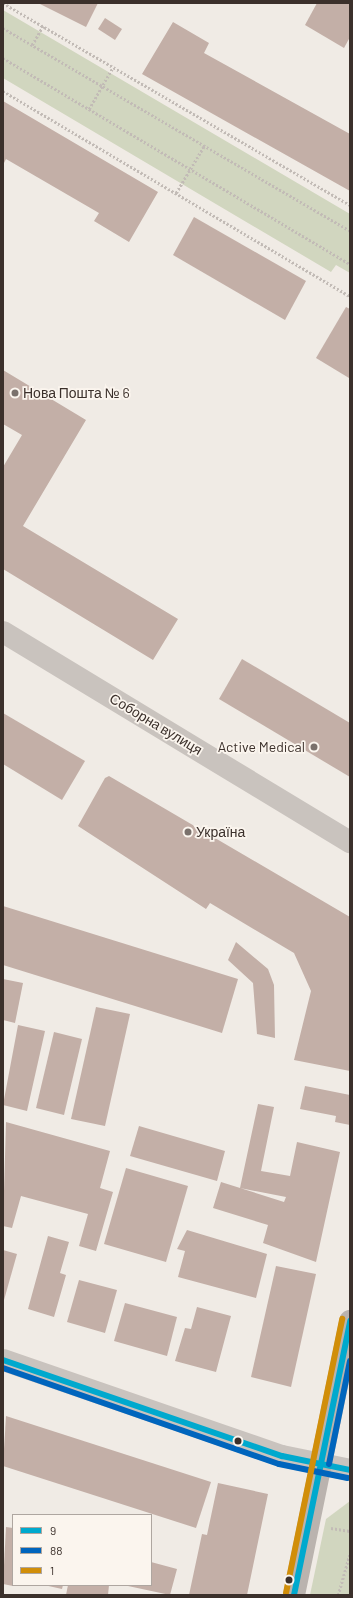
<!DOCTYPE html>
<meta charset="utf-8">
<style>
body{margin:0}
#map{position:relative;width:353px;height:1598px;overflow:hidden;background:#f0ebe5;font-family:Barlow,sans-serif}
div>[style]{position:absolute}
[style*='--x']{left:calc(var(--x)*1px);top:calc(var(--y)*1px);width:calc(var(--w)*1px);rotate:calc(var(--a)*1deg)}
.green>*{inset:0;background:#d1d6bf}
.building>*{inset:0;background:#c3afa7}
.path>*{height:2.5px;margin-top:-1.25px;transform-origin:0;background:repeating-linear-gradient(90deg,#c2bbb6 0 2px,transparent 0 4px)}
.minor>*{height:22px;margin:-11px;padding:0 11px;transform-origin:11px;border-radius:11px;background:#c9c3be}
.tertiary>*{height:22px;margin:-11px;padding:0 11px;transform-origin:11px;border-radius:11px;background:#c9c3be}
.secondary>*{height:22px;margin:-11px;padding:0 11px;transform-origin:11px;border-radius:11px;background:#bab3ae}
.bus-1>*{height:6px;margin:-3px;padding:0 3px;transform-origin:3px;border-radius:3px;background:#00a9ce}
.bus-2>*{height:6px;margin:-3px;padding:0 3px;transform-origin:3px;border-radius:3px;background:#0065bd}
.bus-3>*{height:6px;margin:-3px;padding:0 3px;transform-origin:3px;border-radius:3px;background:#d18e09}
.dots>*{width:11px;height:11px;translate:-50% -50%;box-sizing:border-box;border:2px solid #fbf5ee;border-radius:50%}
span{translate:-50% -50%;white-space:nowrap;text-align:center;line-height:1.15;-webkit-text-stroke:3.5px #fbf5ee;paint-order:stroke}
.poi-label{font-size:14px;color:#3b302b}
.left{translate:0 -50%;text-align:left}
.right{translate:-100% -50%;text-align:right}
.street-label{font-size:14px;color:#3b302b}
.frame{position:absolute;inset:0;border:4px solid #3b302b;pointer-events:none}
.legend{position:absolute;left:12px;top:1514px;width:140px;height:72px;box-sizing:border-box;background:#fbf5ee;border:1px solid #aea6a0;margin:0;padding:5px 7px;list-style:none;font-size:12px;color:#3b302b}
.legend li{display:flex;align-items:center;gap:8px;height:20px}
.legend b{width:20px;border:1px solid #aea6a0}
</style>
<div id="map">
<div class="green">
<div style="clip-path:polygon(3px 10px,350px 214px,350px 273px,336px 265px,331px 272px,3px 78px)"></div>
<div style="clip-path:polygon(350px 1501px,350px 1595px,310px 1595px,326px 1519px)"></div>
</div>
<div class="building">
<div style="clip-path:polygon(38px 3px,98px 3px,86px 27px)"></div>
<div style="clip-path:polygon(317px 3px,350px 3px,350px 37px,344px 48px,305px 25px)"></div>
<div style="clip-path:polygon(105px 18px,122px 29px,115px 40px,98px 29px)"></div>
<div style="clip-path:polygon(173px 22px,209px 43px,204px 53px,350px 134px,350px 191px,142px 74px)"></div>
<div style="clip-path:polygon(3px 101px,158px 192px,129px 242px,94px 221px,99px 213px,6px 159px,3px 165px)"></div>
<div style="clip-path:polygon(194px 217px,306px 281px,285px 320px,173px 255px)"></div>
<div style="clip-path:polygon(346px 307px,350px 309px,349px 378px,316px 358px)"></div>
<div style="clip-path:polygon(3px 370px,86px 420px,23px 526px,178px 619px,153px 660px,3px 569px,3px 467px,22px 435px,3px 424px)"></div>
<div style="clip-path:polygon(242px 659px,350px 723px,350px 777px,219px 699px)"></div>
<div style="clip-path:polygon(3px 713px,85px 761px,62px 800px,3px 764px)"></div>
<div style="clip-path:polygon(109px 776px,350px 917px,350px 1071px,294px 1060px,311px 991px,294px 953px,210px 903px,206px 909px,78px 826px,105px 778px)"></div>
<div style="clip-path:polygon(3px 906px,238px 979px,222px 1033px,3px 965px)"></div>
<div style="clip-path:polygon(236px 942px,268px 969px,274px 985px,275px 1038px,257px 1034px,253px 983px,228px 960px)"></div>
<div style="clip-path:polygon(3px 979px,23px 983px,15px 1023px,3px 1020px)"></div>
<div style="clip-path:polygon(96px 1007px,130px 1014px,105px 1126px,71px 1119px)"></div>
<div style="clip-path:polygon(18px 1025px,45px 1031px,27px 1111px,3px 1105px)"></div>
<div style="clip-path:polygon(54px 1032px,82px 1039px,64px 1115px,36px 1108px)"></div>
<div style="clip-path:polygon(305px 1086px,350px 1095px,350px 1125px,335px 1122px,336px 1116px,300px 1109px)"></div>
<div style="clip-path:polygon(258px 1104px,274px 1107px,261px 1171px,290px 1176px,297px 1142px,340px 1152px,316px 1262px,263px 1243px,268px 1225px,213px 1208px,221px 1182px,284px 1202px,286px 1197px,240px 1188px)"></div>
<div style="clip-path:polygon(6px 1122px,110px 1151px,100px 1188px,113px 1192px,96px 1251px,79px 1246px,88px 1214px,21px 1196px,12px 1228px,3px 1226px)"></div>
<div style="clip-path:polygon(139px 1126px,225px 1151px,217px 1181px,130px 1156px)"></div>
<div style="clip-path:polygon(126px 1168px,188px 1186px,166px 1262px,104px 1244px)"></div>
<div style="clip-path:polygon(187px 1230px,267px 1254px,256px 1298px,178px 1277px,185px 1251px,177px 1249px)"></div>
<div style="clip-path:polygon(48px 1236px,69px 1242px,60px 1273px,66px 1275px,54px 1317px,28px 1309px)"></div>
<div style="clip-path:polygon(3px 1250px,17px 1254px,4px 1300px,3px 1299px)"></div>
<div style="clip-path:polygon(276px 1266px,316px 1274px,291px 1387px,251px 1377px)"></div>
<div style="clip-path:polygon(79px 1280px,117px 1290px,105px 1333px,67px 1322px)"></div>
<div style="clip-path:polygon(125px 1303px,177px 1317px,167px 1356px,114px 1341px)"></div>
<div style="clip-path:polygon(197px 1307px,231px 1316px,216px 1372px,175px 1361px,185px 1328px,191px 1329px)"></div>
<div style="clip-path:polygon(6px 1416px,211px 1482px,196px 1528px,3px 1466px)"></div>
<div style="clip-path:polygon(218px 1483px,268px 1494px,247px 1595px,189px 1595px,202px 1534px,207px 1535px)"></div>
<div style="clip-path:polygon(6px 1527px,13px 1528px,13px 1586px,3px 1584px)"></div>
<div style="clip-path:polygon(151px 1562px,177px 1569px,170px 1595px,128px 1586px,151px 1585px)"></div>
<div style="clip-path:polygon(44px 1585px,63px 1585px,62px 1589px)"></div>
<div style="clip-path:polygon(68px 1585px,109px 1585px,108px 1595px,66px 1595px)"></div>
</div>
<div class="path">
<div style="--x:3;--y:3;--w:402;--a:30.2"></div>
<div style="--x:3;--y:28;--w:402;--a:30.3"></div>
<div style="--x:32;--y:45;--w:22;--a:-60"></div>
<div style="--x:3;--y:58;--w:404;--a:30.7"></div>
<div style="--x:3;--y:91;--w:403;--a:30.6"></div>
<div style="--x:89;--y:109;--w:48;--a:-60.3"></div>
<div style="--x:176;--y:193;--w:55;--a:-59.2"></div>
<div style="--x:331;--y:1528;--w:19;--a:9"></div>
<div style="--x:338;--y:1595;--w:44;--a:-74.1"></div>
</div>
<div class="minor">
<div style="--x:3;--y:632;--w:406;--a:31.2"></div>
</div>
<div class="tertiary">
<div style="--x:3;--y:1360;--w:295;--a:19"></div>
<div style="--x:282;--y:1456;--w:69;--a:11.6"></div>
</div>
<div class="secondary">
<div style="--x:294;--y:1595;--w:280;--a:-78.4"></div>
</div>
<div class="bus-1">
<div style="--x:3;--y:1360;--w:295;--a:19"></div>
<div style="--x:282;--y:1456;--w:69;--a:11.6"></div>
<div style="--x:294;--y:1595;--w:280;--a:-78.4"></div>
</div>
<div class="bus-2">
<div style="--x:3;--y:1368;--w:292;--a:19.2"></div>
<div style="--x:279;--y:1464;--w:70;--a:11.5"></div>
<div style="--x:329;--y:1464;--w:105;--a:-78.5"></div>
</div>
<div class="bus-3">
<div style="--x:286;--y:1593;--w:280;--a:-78.4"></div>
</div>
<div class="dots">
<div style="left:15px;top:393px;background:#7a716c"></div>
<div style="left:314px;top:747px;background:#7a716c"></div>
<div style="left:188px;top:832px;background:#7a716c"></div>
<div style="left:238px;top:1441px;background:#3b302b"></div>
<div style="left:289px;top:1580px;background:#3b302b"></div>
</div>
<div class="poi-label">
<span class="left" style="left:23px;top:393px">Нова Пошта № 6</span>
<span class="right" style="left:305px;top:747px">Active Medical</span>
<span class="left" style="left:196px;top:832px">Україна</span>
</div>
<div class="street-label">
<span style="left:156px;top:724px;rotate:31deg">Соборна вулиця</span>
</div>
<div class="frame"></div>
<ul class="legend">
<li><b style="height:5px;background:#00a9ce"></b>9</li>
<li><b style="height:5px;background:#0065bd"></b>88</li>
<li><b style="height:5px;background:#d18e09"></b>1</li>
</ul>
</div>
